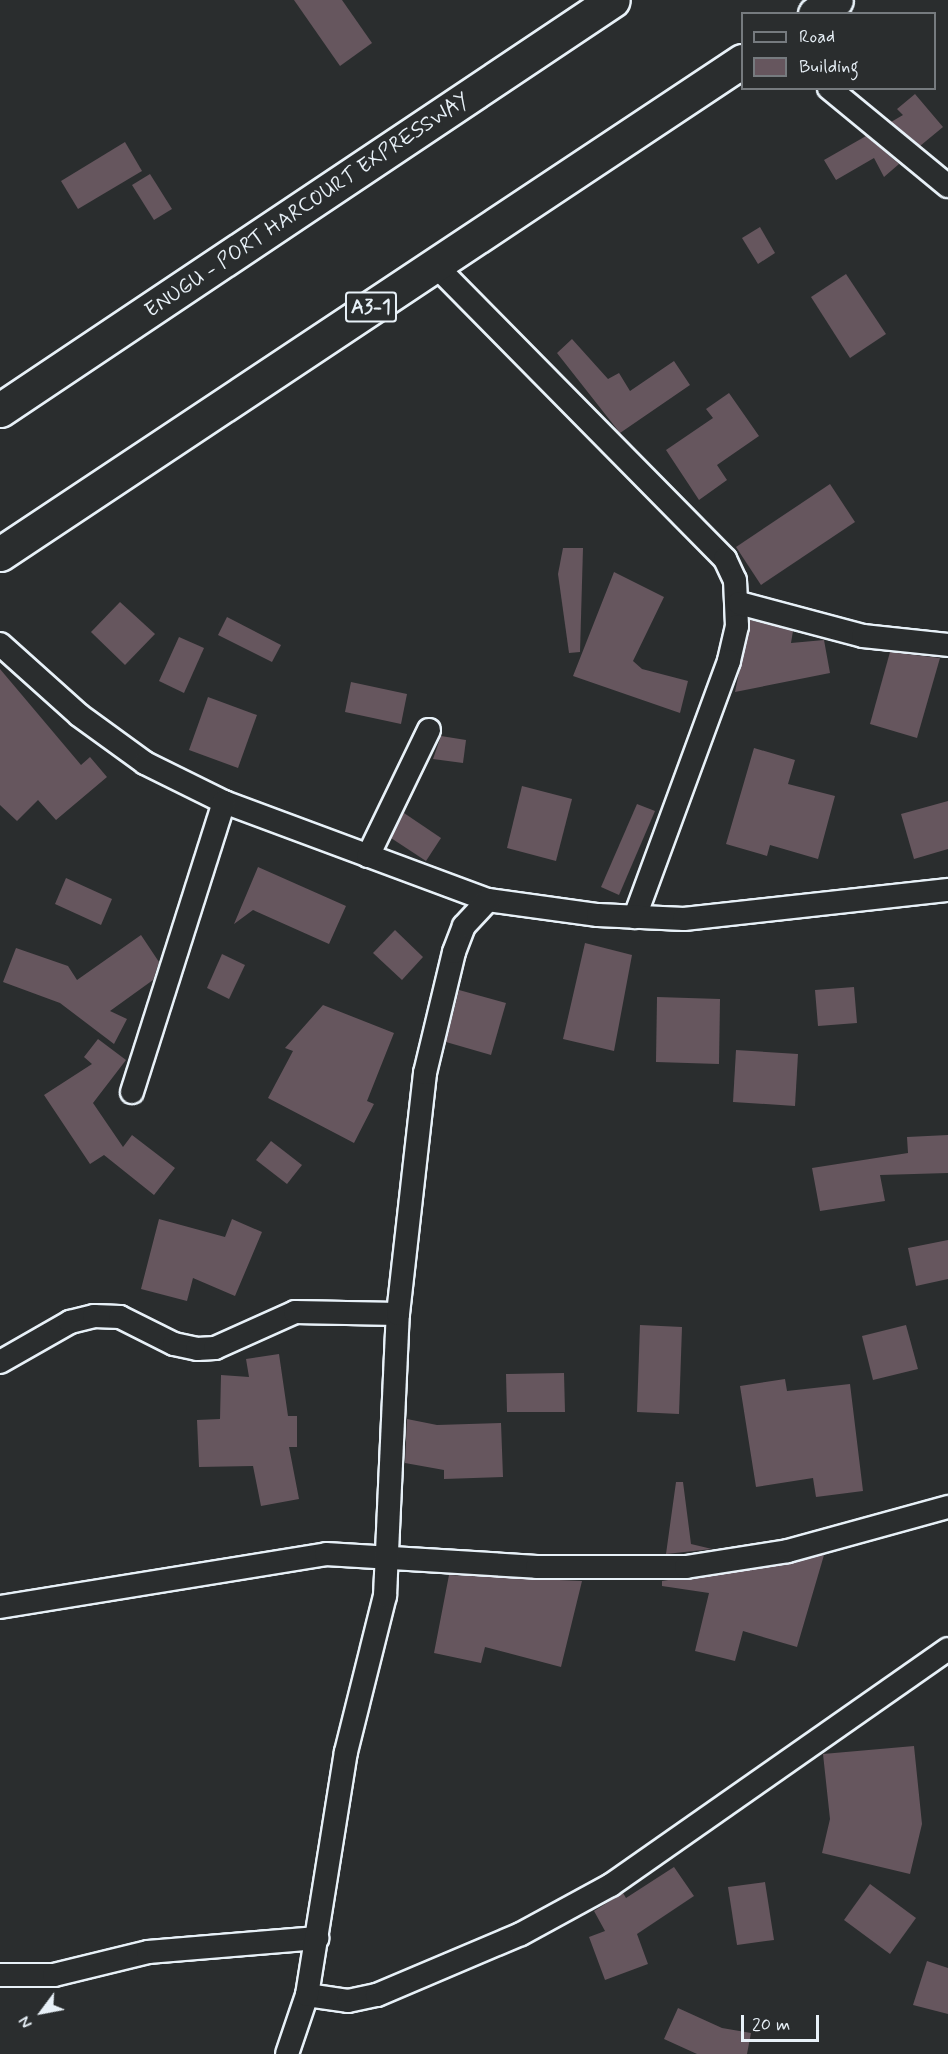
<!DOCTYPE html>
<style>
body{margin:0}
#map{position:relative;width:948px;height:2054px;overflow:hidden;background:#2a2d2e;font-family:Mynerve,sans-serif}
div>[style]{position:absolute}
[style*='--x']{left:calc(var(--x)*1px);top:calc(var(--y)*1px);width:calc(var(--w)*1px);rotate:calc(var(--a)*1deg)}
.building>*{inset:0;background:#66565e}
.roads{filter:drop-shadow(2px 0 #e8f1f8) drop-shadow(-2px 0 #e8f1f8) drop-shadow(0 2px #e8f1f8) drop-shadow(0 -2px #e8f1f8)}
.minor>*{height:22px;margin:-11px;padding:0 11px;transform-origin:11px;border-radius:11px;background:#2a2d2e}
.trunk>*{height:33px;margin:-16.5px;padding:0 16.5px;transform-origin:16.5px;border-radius:16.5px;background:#2a2d2e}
span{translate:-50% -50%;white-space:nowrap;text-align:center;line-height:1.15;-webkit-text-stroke:5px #2a2d2e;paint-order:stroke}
.shield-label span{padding:2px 4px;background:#2a2d2e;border:2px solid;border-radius:4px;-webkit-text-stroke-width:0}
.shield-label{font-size:20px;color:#e8f1f8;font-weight:700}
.street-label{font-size:21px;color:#e8f1f8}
.legend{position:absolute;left:741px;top:12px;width:195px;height:78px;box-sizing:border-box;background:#2a2d2e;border:2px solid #767b7f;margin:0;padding:8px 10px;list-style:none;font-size:18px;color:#e8f1f8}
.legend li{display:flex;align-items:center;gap:12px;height:30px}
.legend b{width:30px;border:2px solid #767b7f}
.north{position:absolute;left:12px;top:1982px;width:60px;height:60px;-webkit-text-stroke:4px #2a2d2e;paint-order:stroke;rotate:238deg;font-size:16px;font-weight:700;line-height:24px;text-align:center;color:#e8f1f8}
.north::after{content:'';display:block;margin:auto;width:21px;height:27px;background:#e8f1f8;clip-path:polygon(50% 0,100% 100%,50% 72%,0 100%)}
.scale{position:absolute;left:741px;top:2015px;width:78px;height:27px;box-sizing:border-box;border:3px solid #e8f1f8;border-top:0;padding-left:8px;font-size:18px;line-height:21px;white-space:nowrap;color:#e8f1f8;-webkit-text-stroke:4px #2a2d2e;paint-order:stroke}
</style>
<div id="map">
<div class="building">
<div style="clip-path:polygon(294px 0,342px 0,372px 43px,340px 66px)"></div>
<div style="clip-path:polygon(915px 94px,943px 127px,920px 146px,891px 122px,903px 115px,897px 109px)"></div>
<div style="clip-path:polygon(866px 136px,899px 164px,884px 177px,874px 158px,836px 180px,824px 160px)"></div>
<div style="clip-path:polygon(125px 142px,142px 171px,78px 209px,61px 181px)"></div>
<div style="clip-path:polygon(150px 174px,172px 209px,154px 220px,132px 185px)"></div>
<div style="clip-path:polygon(760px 227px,775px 253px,758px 264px,742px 238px)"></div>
<div style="clip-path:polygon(846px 274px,886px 334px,850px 358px,811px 297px)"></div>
<div style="clip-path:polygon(572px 339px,608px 379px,619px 373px,630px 391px,674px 361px,690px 385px,620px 433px,557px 353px)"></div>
<div style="clip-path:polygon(729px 393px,759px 436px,717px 465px,727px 480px,699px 500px,666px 450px,713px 418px,706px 409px)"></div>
<div style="clip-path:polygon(830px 484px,855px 522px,761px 585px,736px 547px)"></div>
<div style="clip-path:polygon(563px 548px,583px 548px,580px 652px,569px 653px,558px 574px)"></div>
<div style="clip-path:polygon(614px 572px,664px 597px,633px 661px,642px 669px,688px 681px,680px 713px,573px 676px)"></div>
<div style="clip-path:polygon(120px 602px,155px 634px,125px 665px,91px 632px)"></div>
<div style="clip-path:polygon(227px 617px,281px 645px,272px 662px,218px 635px)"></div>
<div style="clip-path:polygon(750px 620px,793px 631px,791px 643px,824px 640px,830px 673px,735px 692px)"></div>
<div style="clip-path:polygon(179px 637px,204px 648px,184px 693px,159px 681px)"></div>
<div style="clip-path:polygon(890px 652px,940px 658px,917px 738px,870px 724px)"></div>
<div style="clip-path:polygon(0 669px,81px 765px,90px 757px,107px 777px,56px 820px,38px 800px,17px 821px,0 805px)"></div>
<div style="clip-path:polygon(351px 682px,407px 694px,401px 724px,345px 712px)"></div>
<div style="clip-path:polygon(208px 697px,257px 715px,238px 768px,189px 750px)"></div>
<div style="clip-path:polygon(441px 736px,466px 740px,463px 763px,433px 759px)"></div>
<div style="clip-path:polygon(754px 748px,795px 760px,788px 784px,835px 796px,818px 859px,770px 845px,767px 856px,726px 844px)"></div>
<div style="clip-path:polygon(522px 786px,572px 799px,556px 861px,507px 848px)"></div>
<div style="clip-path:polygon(948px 801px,948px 849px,914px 859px,901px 814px)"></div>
<div style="clip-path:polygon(637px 804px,655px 811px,619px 895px,601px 887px)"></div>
<div style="clip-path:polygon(404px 813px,441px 838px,426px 861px,391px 838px)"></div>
<div style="clip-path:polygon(258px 867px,346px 906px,329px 944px,253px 910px,234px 924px)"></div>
<div style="clip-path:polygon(66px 878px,112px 899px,101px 925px,55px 904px)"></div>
<div style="clip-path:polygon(395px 930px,423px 957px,402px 980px,373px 953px)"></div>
<div style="clip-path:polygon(141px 935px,159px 962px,153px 980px,110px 1011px,127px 1019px,114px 1044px,60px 1003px,3px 982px,16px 948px,68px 966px,77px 980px)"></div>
<div style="clip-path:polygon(585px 943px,632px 955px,614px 1051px,563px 1039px)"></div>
<div style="clip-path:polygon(222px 954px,245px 965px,229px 999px,207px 988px)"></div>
<div style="clip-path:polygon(854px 987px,857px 1023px,818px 1026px,815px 990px)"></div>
<div style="clip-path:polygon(459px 990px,506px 1003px,491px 1055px,446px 1042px)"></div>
<div style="clip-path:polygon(657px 997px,720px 999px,719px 1064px,656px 1062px)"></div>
<div style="clip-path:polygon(323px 1005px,394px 1033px,367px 1101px,374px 1104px,354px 1143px,268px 1098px,293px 1051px,285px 1048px)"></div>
<div style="clip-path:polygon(98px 1039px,126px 1060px,93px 1103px,123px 1147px,132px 1135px,175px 1168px,154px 1195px,104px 1155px,90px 1164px,44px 1095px,92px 1064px,84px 1057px)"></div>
<div style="clip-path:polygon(736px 1050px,798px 1054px,795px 1106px,733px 1102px)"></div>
<div style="clip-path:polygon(948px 1135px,948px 1173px,880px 1175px,885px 1201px,820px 1211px,812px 1168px,908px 1153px,907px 1137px)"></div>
<div style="clip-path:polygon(271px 1141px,302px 1165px,287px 1184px,256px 1160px)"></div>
<div style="clip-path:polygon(159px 1219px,225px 1237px,232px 1219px,262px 1232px,235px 1296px,193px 1278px,187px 1301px,141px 1289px)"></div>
<div style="clip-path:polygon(948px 1240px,948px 1279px,916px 1286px,908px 1248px)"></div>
<div style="clip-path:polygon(640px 1325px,682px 1327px,679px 1414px,637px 1412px)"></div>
<div style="clip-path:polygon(906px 1325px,918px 1369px,873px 1380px,862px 1336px)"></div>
<div style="clip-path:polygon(279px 1354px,288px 1416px,297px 1416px,297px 1447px,289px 1447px,299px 1499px,261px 1506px,253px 1466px,199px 1467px,197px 1420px,220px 1419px,221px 1375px,249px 1377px,246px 1359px)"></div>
<div style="clip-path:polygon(564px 1373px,565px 1412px,507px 1412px,506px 1374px)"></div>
<div style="clip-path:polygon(785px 1379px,787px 1391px,850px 1384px,863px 1491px,816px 1497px,813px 1478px,756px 1487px,740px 1386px)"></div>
<div style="clip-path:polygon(407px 1419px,437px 1425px,501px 1423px,503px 1477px,444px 1479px,444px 1470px,405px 1463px)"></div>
<div style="clip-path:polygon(676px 1482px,683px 1482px,691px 1544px,712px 1549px,666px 1554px)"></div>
<div style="clip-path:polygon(824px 1555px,797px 1647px,743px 1631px,735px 1661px,695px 1651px,709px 1593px,662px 1586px,662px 1581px)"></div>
<div style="clip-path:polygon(449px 1575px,582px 1581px,561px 1667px,485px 1647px,481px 1663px,434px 1653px)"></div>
<div style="clip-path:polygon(914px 1746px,922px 1824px,910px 1874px,822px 1853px,830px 1819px,823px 1754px)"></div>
<div style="clip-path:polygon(674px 1867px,694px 1896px,637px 1934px,648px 1964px,605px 1980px,589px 1937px,605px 1931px,594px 1911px,623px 1893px,626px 1898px)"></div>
<div style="clip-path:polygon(765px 1882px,774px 1940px,737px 1945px,728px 1887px)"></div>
<div style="clip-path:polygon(870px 1884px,916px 1918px,890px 1954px,844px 1920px)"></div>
<div style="clip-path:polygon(927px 1961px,948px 1968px,948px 2014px,913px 2005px)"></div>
<div style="clip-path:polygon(678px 2008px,722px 2028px,751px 2033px,747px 2054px,697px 2054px,664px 2039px)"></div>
</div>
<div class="roads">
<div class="minor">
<div style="--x:829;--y:88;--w:154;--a:39.5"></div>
<div style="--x:435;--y:265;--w:413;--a:45.4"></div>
<div style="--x:725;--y:559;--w:23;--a:65"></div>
<div style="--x:735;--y:580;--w:46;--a:87.5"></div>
<div style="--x:737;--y:626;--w:36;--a:103"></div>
<div style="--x:729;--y:661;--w:273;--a:110.2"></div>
<div style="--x:739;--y:603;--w:128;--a:14.9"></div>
<div style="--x:863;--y:636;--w:85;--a:6"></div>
<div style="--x:0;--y:644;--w:106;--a:41.9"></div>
<div style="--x:79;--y:715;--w:82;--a:36"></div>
<div style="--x:145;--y:763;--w:88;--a:26.3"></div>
<div style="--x:224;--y:802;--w:282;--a:20.4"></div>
<div style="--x:488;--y:900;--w:111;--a:7.8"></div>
<div style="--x:598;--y:915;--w:86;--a:2.7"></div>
<div style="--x:684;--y:919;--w:266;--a:-6.3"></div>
<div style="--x:368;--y:856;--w:140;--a:-64.2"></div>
<div style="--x:132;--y:1092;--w:304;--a:-72.4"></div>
<div style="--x:0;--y:1362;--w:81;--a:-29.7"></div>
<div style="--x:70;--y:1322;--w:25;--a:-14"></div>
<div style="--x:94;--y:1316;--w:26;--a:2"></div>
<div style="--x:120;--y:1317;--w:60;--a:26.6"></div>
<div style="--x:174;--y:1344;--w:24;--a:12"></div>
<div style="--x:197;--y:1349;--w:18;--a:-3"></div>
<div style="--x:215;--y:1348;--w:88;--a:-24.2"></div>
<div style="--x:295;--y:1312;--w:103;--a:1.1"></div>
<div style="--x:0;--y:1607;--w:330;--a:-9.2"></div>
<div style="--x:326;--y:1554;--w:211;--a:3.5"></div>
<div style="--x:537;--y:1567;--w:149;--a:0"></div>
<div style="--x:686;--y:1567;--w:103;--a:-8.9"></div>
<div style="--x:788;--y:1551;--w:166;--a:-15.4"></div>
<div style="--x:0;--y:1975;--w:54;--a:0"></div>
<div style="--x:54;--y:1975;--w:97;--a:-13.7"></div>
<div style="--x:148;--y:1952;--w:170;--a:-4.7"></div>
<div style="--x:307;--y:1995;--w:41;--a:8.3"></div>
<div style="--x:348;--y:2001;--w:30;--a:-12"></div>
<div style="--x:377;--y:1995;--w:156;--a:-23"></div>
<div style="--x:521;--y:1934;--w:102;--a:-28.6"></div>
<div style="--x:611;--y:1885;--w:411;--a:-35"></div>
<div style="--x:287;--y:2054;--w:62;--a:-71.3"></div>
<div style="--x:307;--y:1995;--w:246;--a:-80.9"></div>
<div style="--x:346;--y:1752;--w:161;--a:-76"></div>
<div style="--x:385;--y:1596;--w:282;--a:-87.4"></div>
<div style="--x:398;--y:1314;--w:243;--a:-83.6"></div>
<div style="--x:425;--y:1073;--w:124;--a:-76.5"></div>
<div style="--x:454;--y:952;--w:28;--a:-69"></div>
<div style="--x:464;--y:926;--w:35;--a:-47"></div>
</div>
<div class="trunk">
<div style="--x:815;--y:14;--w:25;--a:-34"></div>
<div style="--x:0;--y:410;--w:737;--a:-33.78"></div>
<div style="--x:0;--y:554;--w:891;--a:-33.6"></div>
</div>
</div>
<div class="shield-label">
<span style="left:371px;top:307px">A3-1</span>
</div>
<div class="street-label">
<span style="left:307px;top:205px;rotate:-34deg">ENUGU - PORT HARCOURT EXPRESSWAY</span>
</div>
<ul class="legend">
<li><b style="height:8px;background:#2a2d2e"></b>Road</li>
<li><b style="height:16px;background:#66565e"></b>Building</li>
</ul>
<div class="north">N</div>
<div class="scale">20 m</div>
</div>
